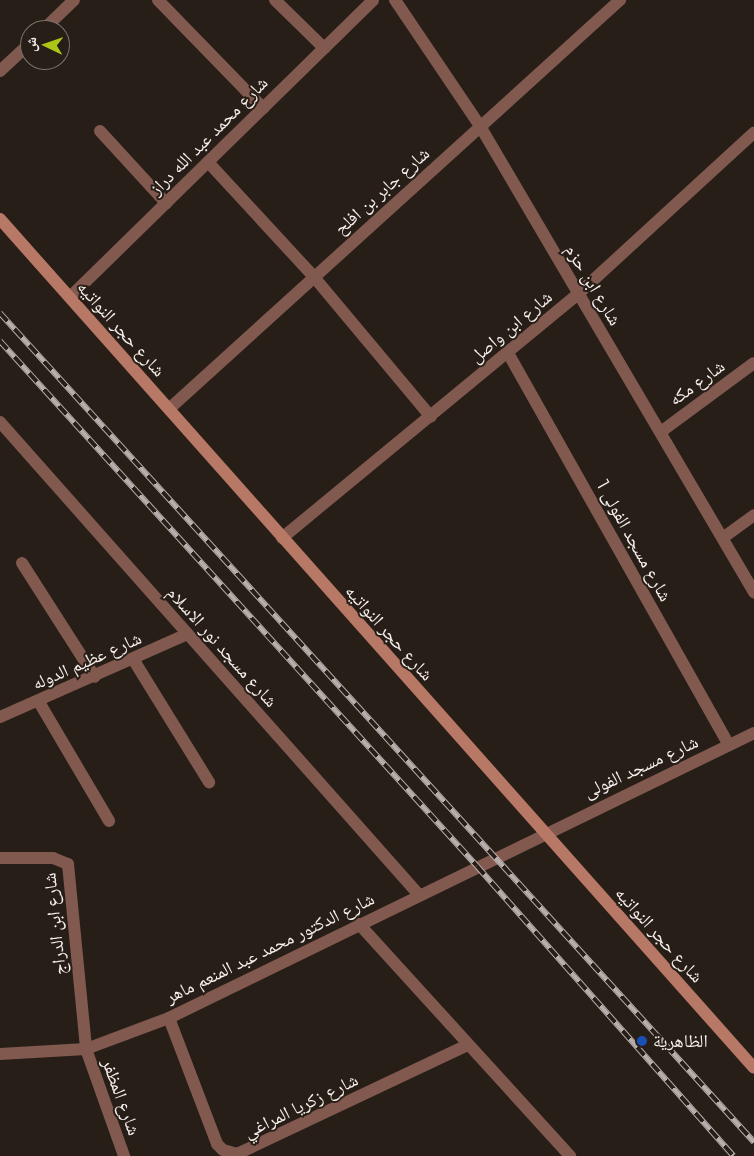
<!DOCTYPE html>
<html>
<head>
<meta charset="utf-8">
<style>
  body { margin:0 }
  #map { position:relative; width:754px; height:1156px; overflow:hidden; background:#281e18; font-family:Montserrat,"Noto Naskh Arabic",sans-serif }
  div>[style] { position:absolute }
  .street>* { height:12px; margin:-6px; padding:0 6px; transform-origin:6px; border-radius:6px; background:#81594e }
  .secondary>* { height:12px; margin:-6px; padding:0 6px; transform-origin:6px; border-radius:6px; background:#b87866 }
  .rail>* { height:5.5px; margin-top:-2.75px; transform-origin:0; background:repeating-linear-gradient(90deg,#281e18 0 11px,#b7afab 0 22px); box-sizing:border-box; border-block:1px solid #b7afab }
  .dots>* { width:14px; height:14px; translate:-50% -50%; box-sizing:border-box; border:2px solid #281e18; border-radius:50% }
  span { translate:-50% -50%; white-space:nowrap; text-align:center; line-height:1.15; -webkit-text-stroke:4px #281e18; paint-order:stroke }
  .street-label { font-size:18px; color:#f7f0ec }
  .poi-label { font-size:18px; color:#f7f0ec }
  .left { translate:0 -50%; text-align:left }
  .north { position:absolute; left:20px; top:20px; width:50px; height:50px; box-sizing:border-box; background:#281e18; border:1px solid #7b726d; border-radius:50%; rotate:273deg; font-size:14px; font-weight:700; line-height:20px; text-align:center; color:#f7f0ec }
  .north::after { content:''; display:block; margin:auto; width:18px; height:22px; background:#abc616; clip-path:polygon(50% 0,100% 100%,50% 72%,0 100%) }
</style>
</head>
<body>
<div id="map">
  <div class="street">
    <div style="left:158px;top:0;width:151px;rotate:45.8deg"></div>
    <div style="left:275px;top:0;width:69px;rotate:44.4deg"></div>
    <div style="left:395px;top:0;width:152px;rotate:56deg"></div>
    <div style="left:480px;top:126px;width:541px;rotate:59.55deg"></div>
    <div style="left:43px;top:30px;width:43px;rotate:-44.1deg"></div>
    <div style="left:0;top:71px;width:41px;rotate:-43deg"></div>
    <div style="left:100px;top:131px;width:98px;rotate:47.5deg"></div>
    <div style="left:208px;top:162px;width:156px;rotate:47.3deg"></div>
    <div style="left:314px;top:277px;width:182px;rotate:50.1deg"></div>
    <div style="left:70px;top:297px;width:424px;rotate:-44.4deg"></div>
    <div style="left:508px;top:353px;width:450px;rotate:60.6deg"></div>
    <div style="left:169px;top:409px;width:609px;rotate:-42.2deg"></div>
    <div style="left:0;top:422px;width:632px;rotate:48.46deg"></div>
    <div style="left:662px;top:431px;width:114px;rotate:-36.5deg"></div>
    <div style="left:724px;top:537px;width:37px;rotate:-36deg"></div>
    <div style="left:282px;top:538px;width:384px;rotate:-39.5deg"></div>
    <div style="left:578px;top:294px;width:239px;rotate:-42.5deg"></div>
    <div style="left:22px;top:563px;width:135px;rotate:57.4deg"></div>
    <div style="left:133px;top:659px;width:145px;rotate:58.3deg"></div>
    <div style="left:39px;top:702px;width:138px;rotate:59.5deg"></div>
    <div style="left:0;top:717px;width:205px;rotate:-23.9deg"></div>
    <div style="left:0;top:858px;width:53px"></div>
    <div style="left:53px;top:858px;width:16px;rotate:22deg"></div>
    <div style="left:68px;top:864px;width:186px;rotate:84.4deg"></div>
    <div style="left:86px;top:1049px;width:114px;rotate:70.4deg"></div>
    <div style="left:359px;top:924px;width:314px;rotate:47.7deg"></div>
    <div style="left:169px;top:1018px;width:135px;rotate:69.1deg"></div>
    <div style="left:217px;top:1144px;width:8px;rotate:45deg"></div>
    <div style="left:223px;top:1150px;width:15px;rotate:16deg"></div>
    <div style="left:237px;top:1154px;width:255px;rotate:-25.3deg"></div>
    <div style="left:0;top:1054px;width:86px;rotate:-3.3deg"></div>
    <div style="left:86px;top:1049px;width:89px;rotate:-20.5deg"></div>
    <div style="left:169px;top:1018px;width:651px;rotate:-25.97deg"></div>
  </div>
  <div class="secondary">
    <div style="left:0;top:219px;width:1135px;rotate:48.39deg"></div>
  </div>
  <div class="rail">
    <div style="left:0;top:313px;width:1121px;rotate:47.71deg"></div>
    <div style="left:0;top:341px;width:709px;rotate:47.74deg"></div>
    <div style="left:477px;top:866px;width:387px;rotate:48.5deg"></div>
  </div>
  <div class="dots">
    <div style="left:642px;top:1041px;background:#1a4fb4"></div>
  </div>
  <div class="street-label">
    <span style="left:209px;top:136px;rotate:-45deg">شارع محمد عبد الله دراز</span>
    <span style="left:382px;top:191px;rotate:-42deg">شارع جابر بن افلح</span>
    <span style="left:593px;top:285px;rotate:59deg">شارع ابن حزم</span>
    <span style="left:511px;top:327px;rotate:-40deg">شارع ابن واصل</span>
    <span style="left:121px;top:329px;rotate:48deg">شارع حجر النواتيه</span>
    <span style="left:697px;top:383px;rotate:-36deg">شارع مكه</span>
    <span style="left:634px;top:541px;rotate:61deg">شارع مسجد الفولى 1</span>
    <span style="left:389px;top:633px;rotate:48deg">شارع حجر النواتيه</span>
    <span style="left:222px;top:647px;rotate:48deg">شارع مسجد نور الاسلام</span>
    <span style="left:87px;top:661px;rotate:-24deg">شارع عظيم الدوله</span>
    <span style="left:641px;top:767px;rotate:-25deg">شارع مسجد الفولى</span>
    <span style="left:55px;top:924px;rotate:-96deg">شارع ابن الدراج</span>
    <span style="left:659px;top:935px;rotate:48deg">شارع حجر النواتيه</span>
    <span style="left:270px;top:948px;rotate:-26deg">شارع الدكتور محمد عبد المنعم ماهر</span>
    <span style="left:121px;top:1097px;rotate:70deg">شارع المظفر</span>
    <span style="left:301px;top:1106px;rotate:-26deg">شارع زكريا المراغي</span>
  </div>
  <div class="poi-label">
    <span class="left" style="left:653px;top:1041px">الظاهرية</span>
  </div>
  <div class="north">ش</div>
</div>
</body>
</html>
